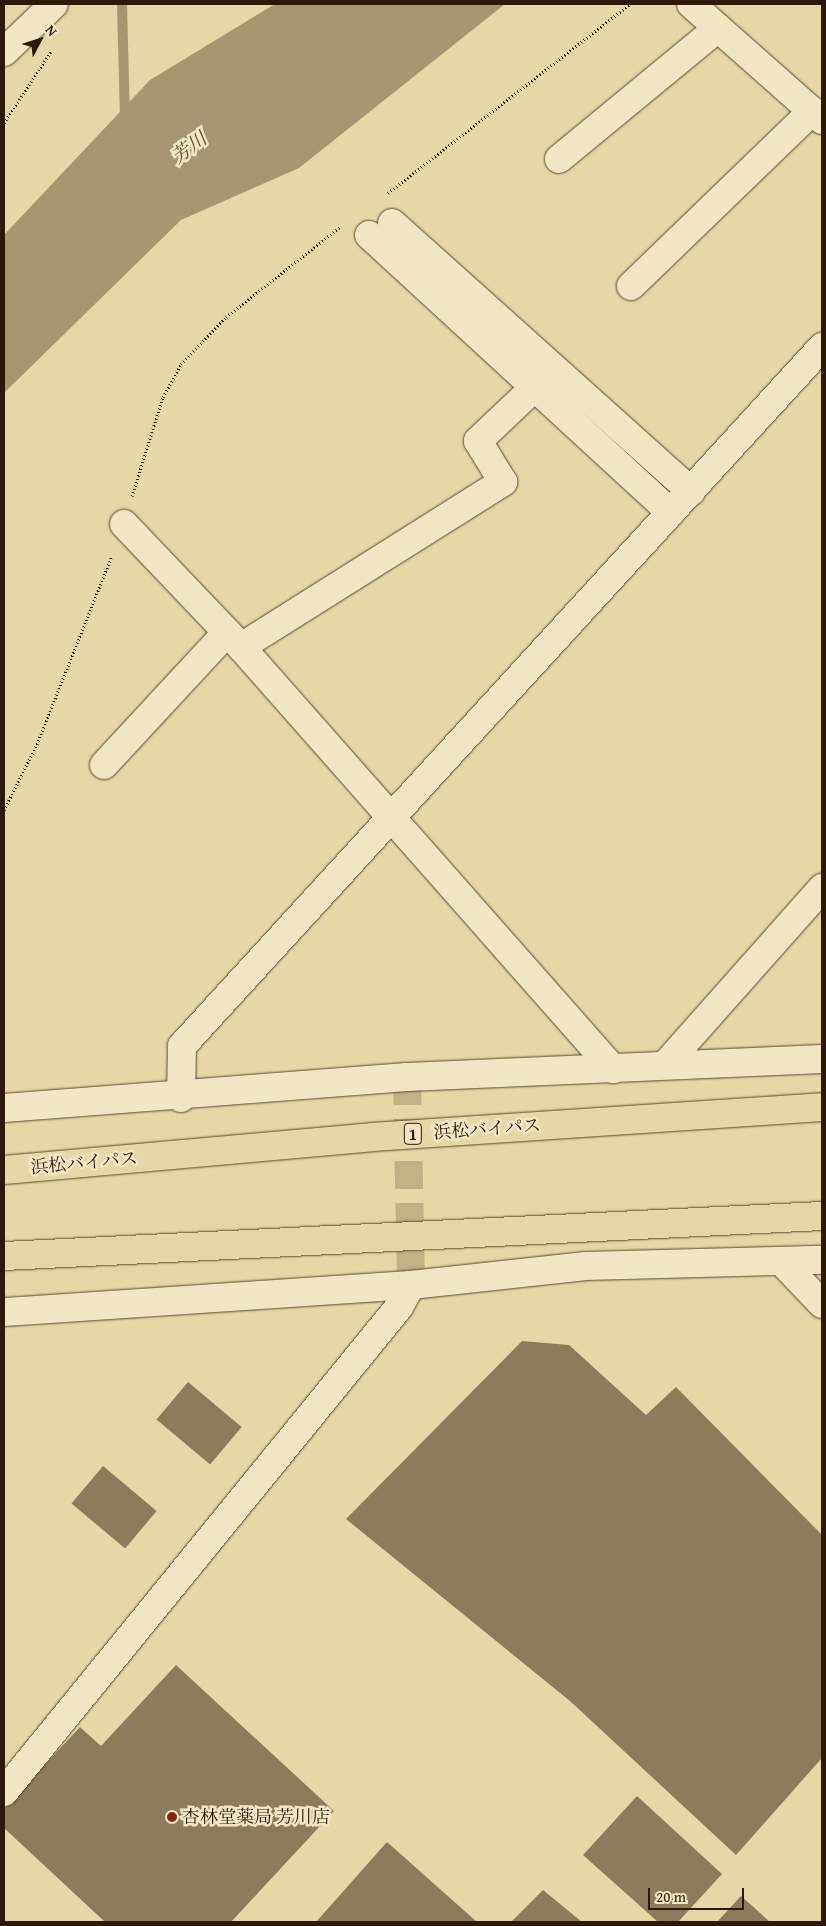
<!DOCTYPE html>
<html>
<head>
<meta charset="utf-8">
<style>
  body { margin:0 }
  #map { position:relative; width:826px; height:1926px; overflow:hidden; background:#e6d8a4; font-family:"Gentium Book Plus","Noto Serif JP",serif }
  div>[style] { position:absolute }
  .water>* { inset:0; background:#a79770 }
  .stream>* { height:10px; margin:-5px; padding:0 5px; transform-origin:5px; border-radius:5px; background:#a79770 }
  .building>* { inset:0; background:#8d7c5b; transform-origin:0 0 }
  .minor-tunnel>* { height:28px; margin-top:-14px; transform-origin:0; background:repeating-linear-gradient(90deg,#c1b286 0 28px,transparent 0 42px) }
  .path>* { height:3px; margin-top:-1.5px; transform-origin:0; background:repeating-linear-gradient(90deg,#2d190c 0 1px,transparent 0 3.5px) }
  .roads { filter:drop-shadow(0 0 1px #5b4932) drop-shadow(0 0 1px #5b4932) }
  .minor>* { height:28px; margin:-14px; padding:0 14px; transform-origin:14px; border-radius:14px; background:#efe6c4 }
  .highway>* { height:28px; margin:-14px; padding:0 14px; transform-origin:14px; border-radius:14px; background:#e6d8a4 }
  .dots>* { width:14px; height:14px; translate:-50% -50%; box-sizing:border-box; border:2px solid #efe6c4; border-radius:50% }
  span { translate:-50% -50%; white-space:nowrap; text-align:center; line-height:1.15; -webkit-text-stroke:5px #efe6c4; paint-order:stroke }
  .shield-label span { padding:1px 4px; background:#efe6c4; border:1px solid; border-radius:4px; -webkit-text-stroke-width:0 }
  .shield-label { font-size:16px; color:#2d190c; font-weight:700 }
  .street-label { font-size:18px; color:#2d190c }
  .poi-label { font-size:18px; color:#2d190c }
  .left { translate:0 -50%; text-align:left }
  .water-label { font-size:19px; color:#5e4b34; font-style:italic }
  .frame { position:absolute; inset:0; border:5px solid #2d190c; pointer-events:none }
  .north { position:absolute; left:15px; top:15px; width:50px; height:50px; -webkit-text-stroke:4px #efe6c4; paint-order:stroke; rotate:50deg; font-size:14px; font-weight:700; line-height:20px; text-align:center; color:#2d190c }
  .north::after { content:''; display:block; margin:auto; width:18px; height:22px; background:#2d190c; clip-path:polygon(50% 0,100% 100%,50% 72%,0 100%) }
  .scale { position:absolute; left:648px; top:1888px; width:96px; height:22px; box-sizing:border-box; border:2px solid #2d190c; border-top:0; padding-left:6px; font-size:15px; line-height:18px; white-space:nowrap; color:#2d190c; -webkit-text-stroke:4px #efe6c4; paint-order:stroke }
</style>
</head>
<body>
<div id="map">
  <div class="water">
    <div style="clip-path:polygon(275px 4px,505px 4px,299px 168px,181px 220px,4px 393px,4px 235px,150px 80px)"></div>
  </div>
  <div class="stream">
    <div style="left:122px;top:4px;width:116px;rotate:88.5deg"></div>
  </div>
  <div class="building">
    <div style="clip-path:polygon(522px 1341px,569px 1345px,646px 1415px,676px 1387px,822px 1535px,822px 1758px,736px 1855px,570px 1701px,346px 1519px)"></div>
    <div style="left:188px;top:1382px;width:70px;height:49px;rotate:40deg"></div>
    <div style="left:103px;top:1466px;width:70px;height:49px;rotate:40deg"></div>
    <div style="clip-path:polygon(176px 1665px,334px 1811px,231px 1922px,105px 1922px,4px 1828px,4px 1809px,80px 1727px,101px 1746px)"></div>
    <div style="clip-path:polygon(637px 1796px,722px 1874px,678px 1922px,658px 1922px,583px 1855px)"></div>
    <div style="clip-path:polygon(387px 1842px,477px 1922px,316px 1922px)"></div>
    <div style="clip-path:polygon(543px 1890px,582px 1922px,511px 1922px)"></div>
    <div style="clip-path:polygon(741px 1896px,770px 1922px,717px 1922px)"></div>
  </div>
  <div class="minor-tunnel">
    <div style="left:407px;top:1077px;width:208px;rotate:88.9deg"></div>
  </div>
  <div class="path">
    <div style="left:4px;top:123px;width:87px;rotate:-56.7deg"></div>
    <div style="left:388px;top:193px;width:307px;rotate:-38deg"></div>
    <div style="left:132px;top:496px;width:104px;rotate:-72.6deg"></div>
    <div style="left:163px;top:397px;width:38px;rotate:-61deg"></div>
    <div style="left:181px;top:364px;width:65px;rotate:-46.2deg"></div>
    <div style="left:226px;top:317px;width:145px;rotate:-38.3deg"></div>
    <div style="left:4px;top:810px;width:74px;rotate:-63.4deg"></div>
    <div style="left:37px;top:744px;width:202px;rotate:-68.3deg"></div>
  </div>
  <div class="roads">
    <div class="minor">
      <div style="left:691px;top:4px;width:175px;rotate:41.5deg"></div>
      <div style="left:4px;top:52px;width:69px;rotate:-43.8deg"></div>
      <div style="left:559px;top:159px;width:206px;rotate:-39.5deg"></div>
      <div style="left:392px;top:223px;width:402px;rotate:41.9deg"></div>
      <div style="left:369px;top:235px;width:410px;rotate:42.6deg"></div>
      <div style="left:631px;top:286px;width:252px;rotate:-44deg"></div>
      <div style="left:124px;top:524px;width:170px;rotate:46.4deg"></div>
      <div style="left:241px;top:647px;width:563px;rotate:48.6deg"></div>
      <div style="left:241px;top:647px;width:310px;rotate:-32.2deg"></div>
      <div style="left:503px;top:482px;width:48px;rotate:-121.4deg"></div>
      <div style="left:478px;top:441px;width:79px;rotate:-43.5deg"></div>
      <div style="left:104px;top:765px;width:181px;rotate:-47.2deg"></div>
      <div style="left:665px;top:1065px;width:237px;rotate:-48.4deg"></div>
      <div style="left:181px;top:1098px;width:52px;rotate:-88.9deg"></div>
      <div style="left:182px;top:1046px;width:948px;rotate:-47.52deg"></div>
      <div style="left:4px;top:1108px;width:404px;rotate:-4.4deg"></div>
      <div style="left:407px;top:1077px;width:415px;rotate:-2.5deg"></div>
      <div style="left:782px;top:1262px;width:58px;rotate:46.4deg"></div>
      <div style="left:4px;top:1312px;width:408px;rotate:-3.8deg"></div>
      <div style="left:411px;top:1285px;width:176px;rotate:-6.2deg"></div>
      <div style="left:586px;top:1266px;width:236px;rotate:-1.5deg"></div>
      <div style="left:4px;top:1792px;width:625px;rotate:-50.84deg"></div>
      <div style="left:399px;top:1307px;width:25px;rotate:-61deg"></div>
    </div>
    <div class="highway">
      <div style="left:4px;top:1170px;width:369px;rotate:-5.1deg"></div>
      <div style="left:372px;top:1137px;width:451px;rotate:-3.8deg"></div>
      <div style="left:4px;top:1256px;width:819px;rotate:-2.8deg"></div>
    </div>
  </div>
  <div class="dots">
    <div style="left:172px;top:1817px;background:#8f2418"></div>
  </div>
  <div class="shield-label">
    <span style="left:413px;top:1134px">1</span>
  </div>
  <div class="street-label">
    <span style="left:487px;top:1129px;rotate:-4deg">浜松バイパス</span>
    <span style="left:84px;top:1163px;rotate:-5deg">浜松バイパス</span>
  </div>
  <div class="poi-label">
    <span class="left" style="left:182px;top:1817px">杏林堂薬局 芳川店</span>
  </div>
  <div class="water-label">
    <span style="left:189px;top:148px;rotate:-37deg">芳川</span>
  </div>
  <div class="frame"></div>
  <div class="north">N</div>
  <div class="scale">20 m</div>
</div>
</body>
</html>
